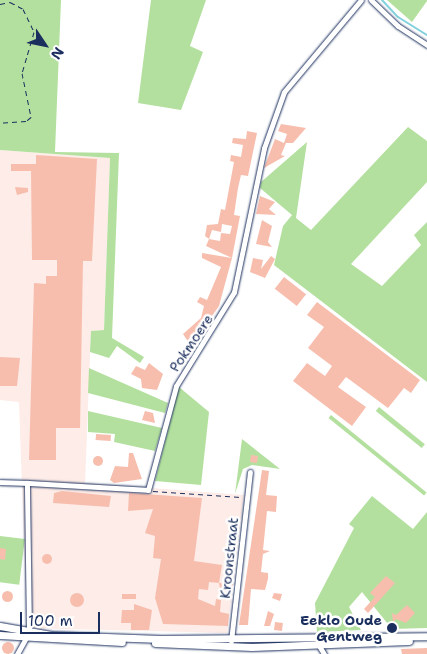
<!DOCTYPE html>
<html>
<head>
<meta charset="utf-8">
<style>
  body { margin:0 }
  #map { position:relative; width:427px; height:654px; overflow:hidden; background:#fff; font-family:"Shantell Sans",sans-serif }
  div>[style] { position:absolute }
  .built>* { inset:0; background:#fdece7 }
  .green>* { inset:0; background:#b3e09e; transform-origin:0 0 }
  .stream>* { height:2px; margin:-1px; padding:0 1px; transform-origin:1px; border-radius:1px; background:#81d1de }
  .building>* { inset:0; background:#f7beae; transform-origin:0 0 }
  .round { border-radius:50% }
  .path>* { height:1px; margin-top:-0.5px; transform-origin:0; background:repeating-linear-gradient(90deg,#1b2f5e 0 5px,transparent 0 9px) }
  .roads { filter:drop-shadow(0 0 1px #1b2f5e) drop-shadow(0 0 1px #1b2f5e) }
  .minor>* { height:5px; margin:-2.5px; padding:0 2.5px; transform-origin:2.5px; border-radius:2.5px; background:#fff }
  .major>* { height:7px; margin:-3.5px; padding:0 3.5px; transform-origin:3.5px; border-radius:3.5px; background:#fff }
  .dots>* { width:14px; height:14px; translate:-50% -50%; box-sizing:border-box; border:2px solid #fff; border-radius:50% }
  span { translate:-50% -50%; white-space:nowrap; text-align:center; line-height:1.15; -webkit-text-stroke:5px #fff; paint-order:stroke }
  .street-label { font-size:14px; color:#1b2f5e }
  .poi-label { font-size:14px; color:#1b2f5e; font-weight:700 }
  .right { translate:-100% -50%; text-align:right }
  .north { position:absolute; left:20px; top:20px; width:50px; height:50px; -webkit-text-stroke:4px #fff; paint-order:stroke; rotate:124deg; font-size:14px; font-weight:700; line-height:20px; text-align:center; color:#1b2f5e }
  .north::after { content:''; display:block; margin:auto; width:18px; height:22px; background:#1b2f5e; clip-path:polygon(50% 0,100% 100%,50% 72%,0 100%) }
  .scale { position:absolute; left:20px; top:612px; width:80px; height:22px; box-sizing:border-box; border:2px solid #1b2f5e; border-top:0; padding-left:6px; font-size:15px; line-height:18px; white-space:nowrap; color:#1b2f5e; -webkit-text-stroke:4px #fff; paint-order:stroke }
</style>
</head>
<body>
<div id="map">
  <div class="built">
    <div style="clip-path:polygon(0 150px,110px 158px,104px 330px,91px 331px,85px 483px,244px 495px,227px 633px,27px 628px,19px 402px,0 400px)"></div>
  </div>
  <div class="green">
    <div style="clip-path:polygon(0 0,61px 0,55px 152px,119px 153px,112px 338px,144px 357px,140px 363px,117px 346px,109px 358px,90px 352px,91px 331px,104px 330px,110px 158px,0 150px)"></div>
    <div style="clip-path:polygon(151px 0,206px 0,190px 46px,203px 52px,181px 110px,138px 103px)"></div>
    <div style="clip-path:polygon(387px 0,427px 0,427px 1px,412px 22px)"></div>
    <div style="clip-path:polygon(408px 127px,427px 141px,427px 182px,351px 264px,382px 286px,421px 245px,414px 235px,427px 222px,427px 382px,274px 265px,283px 226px,292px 215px,260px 188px,261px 182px,307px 142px,296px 218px,311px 230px)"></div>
    <div style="clip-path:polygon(89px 368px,168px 403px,165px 413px,88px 393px)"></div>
    <div style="clip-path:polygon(179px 387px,209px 412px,201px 485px,155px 481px)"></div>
    <div style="left:379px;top:407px;width:59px;height:5px;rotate:39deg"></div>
    <div style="clip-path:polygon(88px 411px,162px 428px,155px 451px,114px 442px,115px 434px,88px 432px)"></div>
    <div style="left:331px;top:415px;width:123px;height:4px;rotate:39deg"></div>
    <div style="clip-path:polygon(242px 439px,280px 469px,252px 465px,243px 469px,235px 494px)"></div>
    <div style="clip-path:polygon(372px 496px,413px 529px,427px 512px,427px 628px,392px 629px,362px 592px,349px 607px,361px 630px,317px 632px,315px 603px,354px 528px,349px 524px)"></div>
    <div style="left:0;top:536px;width:25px;height:46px;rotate:7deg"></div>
  </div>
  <div class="stream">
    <div style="left:382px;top:0;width:23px;rotate:47deg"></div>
    <div style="left:398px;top:17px;width:34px;rotate:32deg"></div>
  </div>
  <div class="building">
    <div style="clip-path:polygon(281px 124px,306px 128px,293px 143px,286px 143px,281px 155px,285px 156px,264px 168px,275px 139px,284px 143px,287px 134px,278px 131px)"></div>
    <div style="clip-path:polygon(247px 131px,257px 133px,248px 176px,241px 175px,238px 188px,234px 215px,240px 216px,232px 258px,206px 246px,209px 239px,220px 241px,221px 233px,230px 234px,232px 226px,222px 224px,221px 232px,212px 230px,209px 239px,205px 236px,207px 225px,218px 224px,221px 209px,225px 210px,234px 162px,230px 161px,231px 155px,241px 157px,243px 145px,232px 143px,233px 138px,246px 139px)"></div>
    <div style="clip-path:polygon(36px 155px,97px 159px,92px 261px,83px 261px,80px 428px,56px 428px,56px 460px,29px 460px,34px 283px,46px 284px,46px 276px,57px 276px,57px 260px,32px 260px,31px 171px,11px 171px,11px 164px,36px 164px)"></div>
    <div style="clip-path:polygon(15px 187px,28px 188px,28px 192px,17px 195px)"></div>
    <div style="clip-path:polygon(260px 196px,275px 202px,269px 209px,276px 215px,256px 214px)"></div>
    <div style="clip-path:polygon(262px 220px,272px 226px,268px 242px,272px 247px,256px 244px)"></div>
    <div style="clip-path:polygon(202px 253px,232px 258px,219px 306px,191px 346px,183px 334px,201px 318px,204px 306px,197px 302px,200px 297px,207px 300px,221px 267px,202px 258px)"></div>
    <div style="clip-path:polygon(271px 256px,275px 259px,265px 278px,250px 272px,253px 258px,263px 260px,261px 269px)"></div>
    <div style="left:284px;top:277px;width:28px;height:15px;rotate:38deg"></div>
    <div style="clip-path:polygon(317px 302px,420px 380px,411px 393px,404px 388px,388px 408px,346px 377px,338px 387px,366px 407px,352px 426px,293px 381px,307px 363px,325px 376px,332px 366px,308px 348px,324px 327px,307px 315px)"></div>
    <div style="clip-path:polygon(0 357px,20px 358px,17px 386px,0 386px)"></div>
    <div style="clip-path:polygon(149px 363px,163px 374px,157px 390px,142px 388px,141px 379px,131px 374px,136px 366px,145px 370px)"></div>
    <div style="clip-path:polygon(145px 411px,153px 413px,155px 423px,142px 420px)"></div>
    <div style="left:96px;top:434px;width:15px;height:6px;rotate:4deg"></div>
    <div style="clip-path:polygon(129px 453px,133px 453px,142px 479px,114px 483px,110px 480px,115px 466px,128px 467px)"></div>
    <div style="left:251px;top:455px;width:7px;height:7px;rotate:8deg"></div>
    <div class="round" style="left:93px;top:456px;width:10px;height:10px"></div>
    <div style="clip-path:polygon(262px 470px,269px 471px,266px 495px,277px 496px,276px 512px,267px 511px,263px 550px,270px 551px,263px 554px,261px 572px,268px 573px,268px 579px,265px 590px,251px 589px,248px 625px,239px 625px)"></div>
    <div style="clip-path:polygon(62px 491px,111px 496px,109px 507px,53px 503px,54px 493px)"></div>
    <div style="clip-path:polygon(129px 493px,202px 498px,194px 561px,222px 565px,219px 583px,209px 582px,208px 590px,199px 589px,198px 599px,215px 606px,216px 599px,221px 600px,220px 612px,229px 614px,228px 626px,163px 624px,155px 598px,161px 559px,153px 558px,155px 536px,145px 533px,153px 509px,128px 511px)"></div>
    <div style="clip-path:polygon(0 548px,6px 549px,5px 560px,0 559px)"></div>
    <div class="round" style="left:42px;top:554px;width:10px;height:10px"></div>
    <div style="clip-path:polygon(386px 576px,395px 583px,368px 613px,364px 609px,375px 597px,370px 593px)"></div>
    <div style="clip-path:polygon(219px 583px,233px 584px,231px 600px,222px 599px)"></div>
    <div class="round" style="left:1.5px;top:590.5px;width:11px;height:11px"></div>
    <div class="round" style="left:70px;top:593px;width:14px;height:14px"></div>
    <div style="clip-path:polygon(274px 593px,282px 594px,280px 601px,272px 598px)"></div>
    <div style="left:122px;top:594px;width:14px;height:5px"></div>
    <div style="clip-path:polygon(134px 604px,152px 610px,149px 630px,131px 630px,131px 623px,121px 623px,122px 610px,134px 610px)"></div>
    <div style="clip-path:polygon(407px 605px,415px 613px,406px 623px,396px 619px,393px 622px,392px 613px,396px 615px)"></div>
    <div style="clip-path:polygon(268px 611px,274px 614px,270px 626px,264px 626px)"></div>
    <div style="left:275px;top:622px;width:8px;height:8px;rotate:7deg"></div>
    <div class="round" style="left:2px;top:642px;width:12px;height:12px"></div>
    <div style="clip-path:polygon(427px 648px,427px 654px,402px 654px,401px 649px)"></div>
  </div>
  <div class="path">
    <div style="left:0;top:4px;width:10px;rotate:-11deg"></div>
    <div style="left:10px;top:2px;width:15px;rotate:28deg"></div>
    <div style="left:23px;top:9px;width:25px;rotate:64deg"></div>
    <div style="left:34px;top:32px;width:43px;rotate:106.3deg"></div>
    <div style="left:22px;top:73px;width:45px;rotate:78.4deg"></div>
    <div style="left:31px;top:117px;width:6px;rotate:141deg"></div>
    <div style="left:26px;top:121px;width:26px;rotate:176deg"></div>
    <div style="left:153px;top:491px;width:88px;rotate:3.9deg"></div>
  </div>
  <div class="roads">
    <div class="minor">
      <div style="left:371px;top:0;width:37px;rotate:44deg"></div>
      <div style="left:398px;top:26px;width:35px;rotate:33deg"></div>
      <div style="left:0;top:482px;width:27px;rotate:2deg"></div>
      <div style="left:231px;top:641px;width:170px;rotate:-83.6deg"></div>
      <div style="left:318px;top:644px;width:12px;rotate:59deg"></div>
      <div style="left:17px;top:654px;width:25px;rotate:-61deg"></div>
      <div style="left:29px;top:632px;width:149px;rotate:-90.8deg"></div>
      <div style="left:27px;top:483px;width:121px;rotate:3.3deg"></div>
      <div style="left:148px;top:490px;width:108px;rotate:-74.9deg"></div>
      <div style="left:176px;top:386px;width:110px;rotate:-58.3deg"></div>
      <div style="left:234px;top:292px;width:147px;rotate:-78.2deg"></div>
      <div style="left:264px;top:148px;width:59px;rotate:-70.3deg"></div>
      <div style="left:284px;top:92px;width:120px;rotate:-50.1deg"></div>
    </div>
    <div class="major">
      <div style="left:0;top:626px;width:52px;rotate:10deg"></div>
      <div style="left:51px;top:635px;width:110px;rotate:2.1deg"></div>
      <div style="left:161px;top:639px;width:266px;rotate:-0.6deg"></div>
      <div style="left:0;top:635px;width:122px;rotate:3.3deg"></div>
      <div style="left:155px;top:643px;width:97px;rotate:2.4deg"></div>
      <div style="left:252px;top:647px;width:157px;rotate:-2.2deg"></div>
    </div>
  </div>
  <div class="dots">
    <div style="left:392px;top:628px;background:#1b2f5e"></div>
  </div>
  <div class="street-label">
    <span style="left:191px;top:343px;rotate:-56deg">Pokmoere</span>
    <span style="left:229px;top:558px;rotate:-84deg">Kroonstraat</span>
  </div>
  <div class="poi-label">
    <span class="right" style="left:382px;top:628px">Eeklo Oude<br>Gentweg</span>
  </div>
  <div class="north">N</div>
  <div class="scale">100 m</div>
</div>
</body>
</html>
